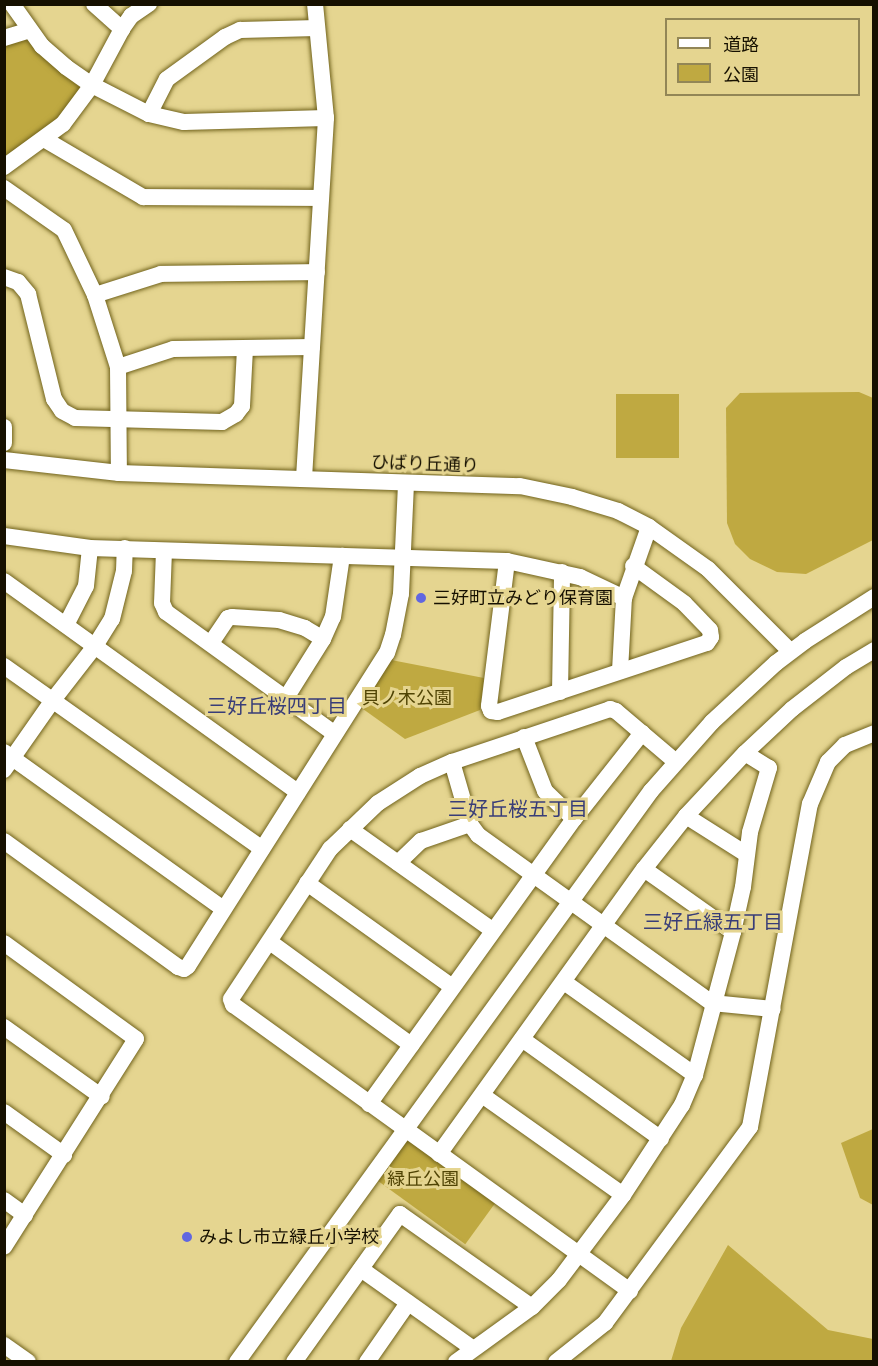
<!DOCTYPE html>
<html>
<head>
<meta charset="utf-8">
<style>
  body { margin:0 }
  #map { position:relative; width:878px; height:1366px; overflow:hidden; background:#e5d590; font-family:Inter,"Noto Sans JP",sans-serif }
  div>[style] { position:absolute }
  .green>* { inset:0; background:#bfa941; transform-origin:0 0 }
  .roads { filter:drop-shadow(0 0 2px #71631c) drop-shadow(0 0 2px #71631c) }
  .minor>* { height:16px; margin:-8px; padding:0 8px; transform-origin:8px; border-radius:8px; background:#fff }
  .dots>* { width:16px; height:16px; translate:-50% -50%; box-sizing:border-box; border:3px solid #e5d590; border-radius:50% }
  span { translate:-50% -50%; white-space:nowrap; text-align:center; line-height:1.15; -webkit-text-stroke:6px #e5d590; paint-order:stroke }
  .street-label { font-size:18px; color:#161000 }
  .poi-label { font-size:18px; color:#161000 }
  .left { translate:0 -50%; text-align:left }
  .park-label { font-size:18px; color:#504404 }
  .neighbourhood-label { font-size:20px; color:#383d78 }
  .frame { position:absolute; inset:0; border:6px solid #161000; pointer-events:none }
  .legend { position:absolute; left:665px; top:18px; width:195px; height:78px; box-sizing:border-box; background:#e5d590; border:2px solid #928656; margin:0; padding:8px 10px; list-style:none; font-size:18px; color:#161000 }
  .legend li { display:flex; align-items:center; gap:12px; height:30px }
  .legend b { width:30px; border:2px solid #928656 }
</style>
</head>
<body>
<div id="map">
  <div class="green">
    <div style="clip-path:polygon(25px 37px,55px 67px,83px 90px,63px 113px,5px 162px,5px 44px)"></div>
    <div style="clip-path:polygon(859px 392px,873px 398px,873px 540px,806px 574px,777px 572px,750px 559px,735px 544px,727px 523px,726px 408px,740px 393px)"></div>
    <div style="left:616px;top:394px;width:63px;height:64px"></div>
    <div style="clip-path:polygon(386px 659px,484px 678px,480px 710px,405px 739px,356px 704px)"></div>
    <div style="clip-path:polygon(873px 1129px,873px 1205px,860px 1198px,841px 1143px)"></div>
    <div style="left:407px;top:1134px;width:112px;height:55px;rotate:36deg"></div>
    <div style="clip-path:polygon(728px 1245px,828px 1330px,873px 1339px,873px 1361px,671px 1361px,681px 1328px)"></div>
  </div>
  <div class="roads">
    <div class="minor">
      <div style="left:12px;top:4px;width:52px;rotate:54.5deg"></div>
      <div style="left:42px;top:46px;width:32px;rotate:41deg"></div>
      <div style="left:66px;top:67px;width:32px;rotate:35deg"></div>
      <div style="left:92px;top:85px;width:64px;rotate:27deg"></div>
      <div style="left:149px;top:114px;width:36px;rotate:13deg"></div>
      <div style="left:184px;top:122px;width:142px;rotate:-1.6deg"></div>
      <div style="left:94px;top:4px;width:38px;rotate:42deg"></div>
      <div style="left:4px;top:38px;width:27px;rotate:-17deg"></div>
      <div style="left:149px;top:114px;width:39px;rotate:-63deg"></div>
      <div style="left:167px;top:79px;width:72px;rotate:-35.9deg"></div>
      <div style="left:225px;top:37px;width:17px;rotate:-25deg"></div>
      <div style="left:240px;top:30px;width:77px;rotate:-1.5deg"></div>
      <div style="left:44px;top:139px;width:115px;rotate:30.4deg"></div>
      <div style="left:143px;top:197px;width:178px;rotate:0.3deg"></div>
      <div style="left:4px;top:167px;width:73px;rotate:-36.1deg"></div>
      <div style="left:63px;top:124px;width:49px;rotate:-53.4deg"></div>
      <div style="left:92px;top:85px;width:64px;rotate:-61.8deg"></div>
      <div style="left:122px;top:29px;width:16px;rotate:-55deg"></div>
      <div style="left:131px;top:16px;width:22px;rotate:-34deg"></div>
      <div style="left:4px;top:188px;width:73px;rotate:35deg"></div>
      <div style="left:64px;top:230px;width:72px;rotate:64.5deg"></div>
      <div style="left:95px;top:295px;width:76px;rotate:72.3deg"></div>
      <div style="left:118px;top:367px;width:106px;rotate:89.5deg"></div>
      <div style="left:4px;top:277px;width:15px;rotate:20deg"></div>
      <div style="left:18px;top:282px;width:16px;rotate:50deg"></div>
      <div style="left:28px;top:294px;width:108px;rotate:76.1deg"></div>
      <div style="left:54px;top:399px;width:14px;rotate:56deg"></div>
      <div style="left:62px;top:411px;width:15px;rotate:28deg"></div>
      <div style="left:75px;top:418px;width:147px;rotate:1.6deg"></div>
      <div style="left:222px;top:422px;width:16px;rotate:-30deg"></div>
      <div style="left:236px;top:414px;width:10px;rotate:-53deg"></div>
      <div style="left:242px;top:406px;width:58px;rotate:-87deg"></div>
      <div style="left:95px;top:295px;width:69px;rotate:-17.7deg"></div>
      <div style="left:161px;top:274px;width:156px;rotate:-0.7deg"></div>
      <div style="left:118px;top:367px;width:58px;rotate:-18.1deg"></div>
      <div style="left:173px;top:349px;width:139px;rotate:-0.8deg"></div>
      <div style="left:4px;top:427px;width:16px;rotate:90deg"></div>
      <div style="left:4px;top:460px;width:116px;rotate:6.4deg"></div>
      <div style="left:119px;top:473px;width:401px;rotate:1.9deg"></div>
      <div style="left:520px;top:486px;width:53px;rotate:11.9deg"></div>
      <div style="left:572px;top:497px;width:48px;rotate:16.9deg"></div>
      <div style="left:618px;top:511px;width:35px;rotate:27deg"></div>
      <div style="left:649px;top:527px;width:72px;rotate:35.4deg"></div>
      <div style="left:708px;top:569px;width:116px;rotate:45deg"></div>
      <div style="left:304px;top:478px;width:361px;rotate:-86.5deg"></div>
      <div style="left:326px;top:118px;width:115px;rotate:-95.5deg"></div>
      <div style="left:4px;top:536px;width:87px;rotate:7.9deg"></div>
      <div style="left:90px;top:548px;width:417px;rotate:1.8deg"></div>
      <div style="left:507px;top:561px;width:75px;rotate:12.4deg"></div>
      <div style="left:580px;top:577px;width:49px;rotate:25.5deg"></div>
      <div style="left:164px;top:551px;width:52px;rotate:92.2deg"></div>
      <div style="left:162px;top:603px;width:10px;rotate:66deg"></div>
      <div style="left:166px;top:612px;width:208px;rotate:35.8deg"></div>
      <div style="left:507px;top:561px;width:146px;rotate:97.1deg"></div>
      <div style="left:489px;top:706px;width:5px;rotate:68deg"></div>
      <div style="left:491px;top:711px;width:7px;rotate:8deg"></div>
      <div style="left:498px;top:712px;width:220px;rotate:-18.3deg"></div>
      <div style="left:707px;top:643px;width:7px;rotate:-56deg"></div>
      <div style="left:711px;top:637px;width:7px;rotate:-98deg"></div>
      <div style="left:710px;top:630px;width:37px;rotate:-134deg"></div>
      <div style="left:684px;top:603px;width:63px;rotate:-144deg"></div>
      <div style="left:4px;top:581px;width:362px;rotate:35.7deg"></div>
      <div style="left:66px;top:625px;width:44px;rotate:-62.9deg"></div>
      <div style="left:86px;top:586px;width:38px;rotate:-84deg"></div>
      <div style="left:211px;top:643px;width:30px;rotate:-56deg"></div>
      <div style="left:228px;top:618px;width:4px;rotate:-14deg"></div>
      <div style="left:232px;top:617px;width:47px;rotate:3.7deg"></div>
      <div style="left:279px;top:620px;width:27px;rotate:17deg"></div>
      <div style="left:305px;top:628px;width:21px;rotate:31deg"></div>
      <div style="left:4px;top:666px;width:316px;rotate:35.3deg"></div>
      <div style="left:620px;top:671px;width:73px;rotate:-86.9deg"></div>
      <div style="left:624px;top:598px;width:75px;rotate:-70.6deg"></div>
      <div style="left:560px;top:692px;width:120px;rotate:-89deg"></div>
      <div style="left:286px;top:698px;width:70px;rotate:-57.9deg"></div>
      <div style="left:323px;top:639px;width:24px;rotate:-66deg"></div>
      <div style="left:333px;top:617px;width:62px;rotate:-81.6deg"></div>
      <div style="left:524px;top:737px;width:58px;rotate:68.7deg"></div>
      <div style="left:545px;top:791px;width:40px;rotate:44deg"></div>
      <div style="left:4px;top:752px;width:269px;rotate:35.6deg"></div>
      <div style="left:452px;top:762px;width:65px;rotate:73.8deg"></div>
      <div style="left:470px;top:824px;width:14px;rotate:54deg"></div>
      <div style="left:478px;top:835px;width:288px;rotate:35.7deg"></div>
      <div style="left:712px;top:1003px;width:61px;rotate:5.6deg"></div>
      <div style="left:4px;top:770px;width:85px;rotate:-55deg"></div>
      <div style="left:53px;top:700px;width:68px;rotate:-52.1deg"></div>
      <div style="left:95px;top:646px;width:32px;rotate:-58deg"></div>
      <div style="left:112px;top:619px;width:49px;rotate:-76deg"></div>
      <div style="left:124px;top:571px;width:23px;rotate:-88deg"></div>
      <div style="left:686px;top:816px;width:71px;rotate:32.3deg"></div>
      <div style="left:350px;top:829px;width:174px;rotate:35.4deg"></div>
      <div style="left:4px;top:841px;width:215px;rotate:35.9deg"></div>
      <div style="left:178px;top:967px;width:6px;rotate:18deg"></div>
      <div style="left:184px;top:969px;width:5px;rotate:-37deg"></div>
      <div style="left:188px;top:966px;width:371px;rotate:-57.6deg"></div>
      <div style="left:387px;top:653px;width:19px;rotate:-72deg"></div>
      <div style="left:393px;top:635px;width:42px;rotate:-79deg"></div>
      <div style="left:401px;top:594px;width:111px;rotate:-87.4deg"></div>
      <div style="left:398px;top:863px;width:32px;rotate:-44deg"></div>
      <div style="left:421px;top:841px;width:52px;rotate:-19.1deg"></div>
      <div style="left:644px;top:869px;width:109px;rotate:35.3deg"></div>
      <div style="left:307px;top:883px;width:178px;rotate:35.6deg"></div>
      <div style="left:270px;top:942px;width:175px;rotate:36.1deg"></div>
      <div style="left:4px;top:943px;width:163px;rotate:36deg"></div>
      <div style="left:136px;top:1039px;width:246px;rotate:122.4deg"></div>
      <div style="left:564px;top:982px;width:161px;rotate:35.4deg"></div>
      <div style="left:4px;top:1027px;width:120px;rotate:35.5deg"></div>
      <div style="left:522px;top:1039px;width:171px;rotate:35.7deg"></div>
      <div style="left:482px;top:1095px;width:173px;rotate:35.3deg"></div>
      <div style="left:369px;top:1104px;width:351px;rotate:-54.3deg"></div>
      <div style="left:574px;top:819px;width:110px;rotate:-51.7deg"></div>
      <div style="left:4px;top:1112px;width:74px;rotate:35.6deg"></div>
      <div style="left:439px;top:1154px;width:351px;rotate:-54.3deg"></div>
      <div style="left:644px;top:869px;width:68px;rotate:-51.6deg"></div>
      <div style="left:686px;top:816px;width:86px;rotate:-46.9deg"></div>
      <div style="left:745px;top:753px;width:64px;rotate:-43.1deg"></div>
      <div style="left:792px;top:709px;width:68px;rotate:-37.9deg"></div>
      <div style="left:846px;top:667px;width:33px;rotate:-31deg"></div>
      <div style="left:4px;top:1200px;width:26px;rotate:36deg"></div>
      <div style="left:361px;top:1269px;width:136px;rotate:35.4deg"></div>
      <div style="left:630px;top:1291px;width:489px;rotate:-144.2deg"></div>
      <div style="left:233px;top:1005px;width:6px;rotate:-108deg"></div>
      <div style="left:231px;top:999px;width:180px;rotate:-56.6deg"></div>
      <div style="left:330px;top:849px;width:66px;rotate:-43.8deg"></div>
      <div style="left:378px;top:803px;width:50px;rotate:-32.7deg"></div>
      <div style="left:420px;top:776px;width:35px;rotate:-24deg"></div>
      <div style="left:452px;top:762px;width:167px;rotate:-18.5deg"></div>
      <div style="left:610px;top:709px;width:6px;rotate:18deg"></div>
      <div style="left:616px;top:711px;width:77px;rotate:40.3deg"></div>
      <div style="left:4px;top:1345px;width:29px;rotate:35deg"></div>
      <div style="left:237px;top:1362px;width:705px;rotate:-54.06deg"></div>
      <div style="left:651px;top:791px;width:92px;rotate:-48.5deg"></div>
      <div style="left:712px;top:722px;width:87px;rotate:-42.7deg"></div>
      <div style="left:776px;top:663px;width:36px;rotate:-37deg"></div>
      <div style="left:805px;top:641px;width:82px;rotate:-32.5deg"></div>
      <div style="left:294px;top:1362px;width:182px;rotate:-54.4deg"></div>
      <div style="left:400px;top:1214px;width:161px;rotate:35.2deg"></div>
      <div style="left:367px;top:1362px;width:72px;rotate:-55.2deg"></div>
      <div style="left:456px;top:1362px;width:94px;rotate:-35.9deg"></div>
      <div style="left:532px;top:1307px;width:38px;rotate:-45deg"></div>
      <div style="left:559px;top:1280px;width:106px;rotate:-53deg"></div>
      <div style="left:623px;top:1195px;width:108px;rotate:-56.8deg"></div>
      <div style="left:682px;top:1105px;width:33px;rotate:-67deg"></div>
      <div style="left:695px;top:1075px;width:148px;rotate:-75.1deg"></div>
      <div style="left:733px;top:932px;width:46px;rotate:-77.5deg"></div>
      <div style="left:743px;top:887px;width:55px;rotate:-82.7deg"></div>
      <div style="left:750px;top:832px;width:67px;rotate:-73.5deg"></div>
      <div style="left:769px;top:768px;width:28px;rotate:-148deg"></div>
      <div style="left:556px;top:1362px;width:63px;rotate:-38.5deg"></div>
      <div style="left:605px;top:1323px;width:244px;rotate:-53.5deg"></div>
      <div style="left:750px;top:1127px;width:329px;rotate:-79.5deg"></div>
      <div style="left:810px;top:804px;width:46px;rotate:-66.8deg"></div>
      <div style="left:828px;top:762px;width:24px;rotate:-45deg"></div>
      <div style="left:845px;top:745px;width:31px;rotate:-22deg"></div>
    </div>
  </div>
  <div class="dots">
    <div style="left:421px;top:598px;background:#6167e0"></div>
    <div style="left:187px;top:1237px;background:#6167e0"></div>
  </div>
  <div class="street-label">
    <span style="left:425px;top:464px;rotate:2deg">ひばり丘通り</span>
  </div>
  <div class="poi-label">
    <span class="left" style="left:433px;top:598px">三好町立みどり保育園</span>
    <span class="left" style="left:199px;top:1237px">みよし市立緑丘小学校</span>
  </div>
  <div class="park-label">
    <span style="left:407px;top:698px">貝ノ木公園</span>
    <span style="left:423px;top:1179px">緑丘公園</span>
  </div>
  <div class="neighbourhood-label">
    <span style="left:277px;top:706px">三好丘桜四丁目</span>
    <span style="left:518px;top:809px">三好丘桜五丁目</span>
    <span style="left:713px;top:922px">三好丘緑五丁目</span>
  </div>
  <div class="frame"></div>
  <ul class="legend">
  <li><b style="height:8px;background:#fff"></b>道路</li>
  <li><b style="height:16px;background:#bfa941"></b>公園</li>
  </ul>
</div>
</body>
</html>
